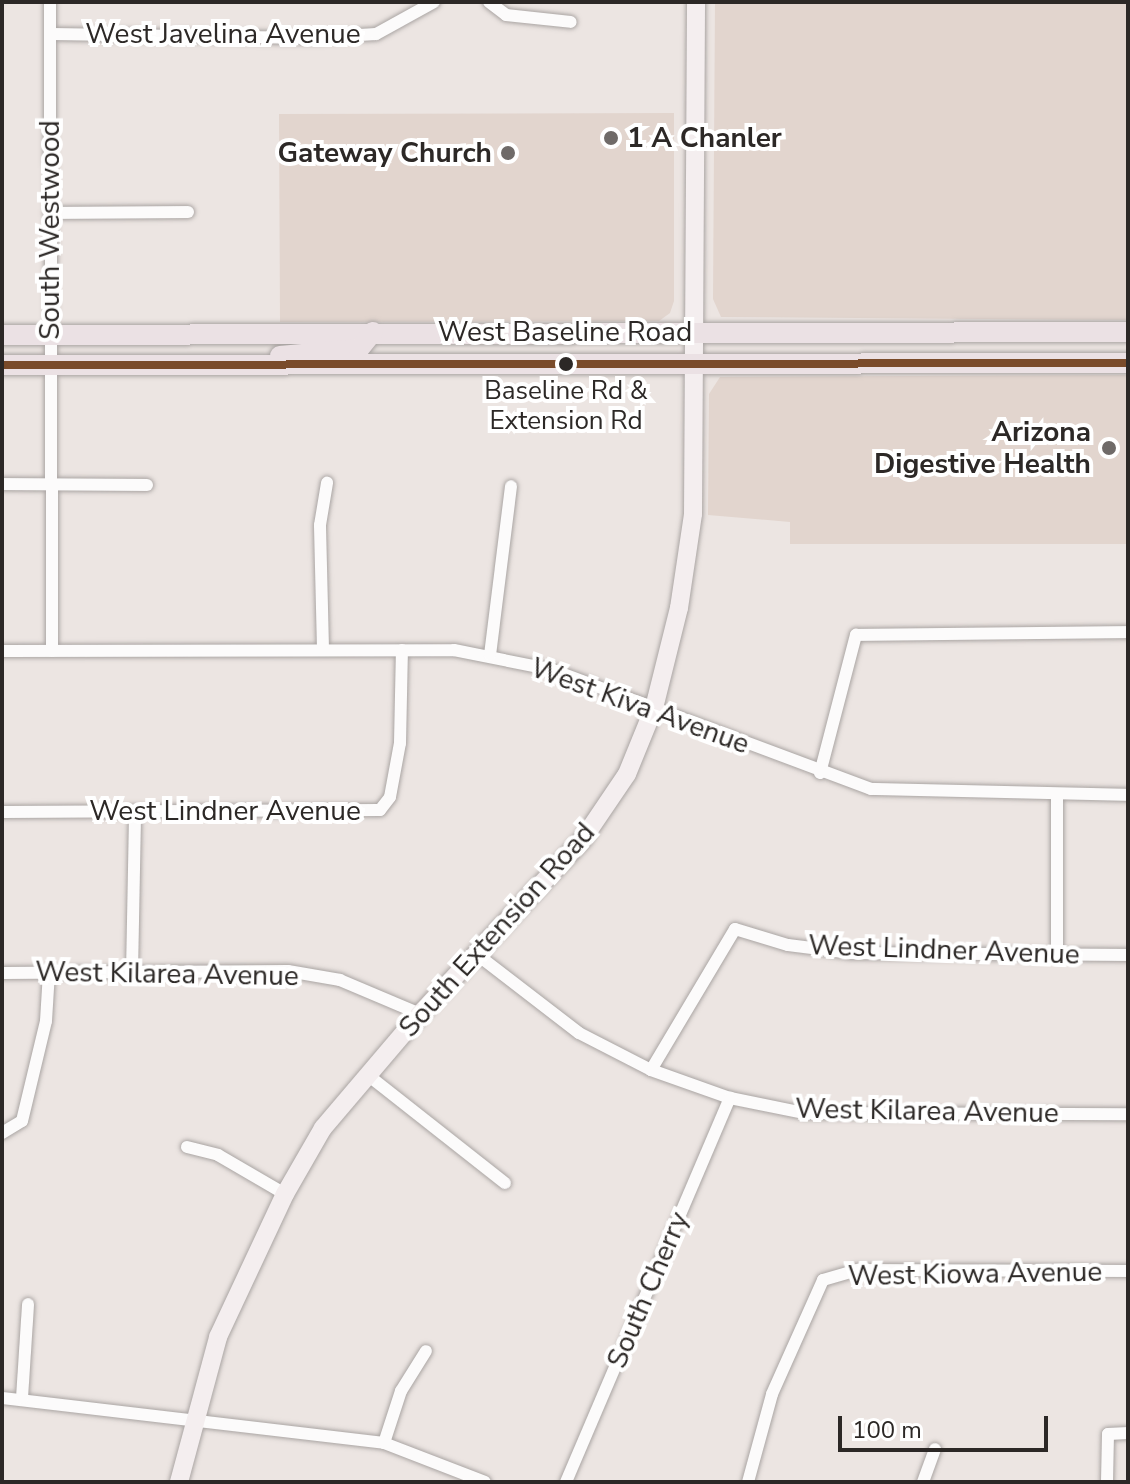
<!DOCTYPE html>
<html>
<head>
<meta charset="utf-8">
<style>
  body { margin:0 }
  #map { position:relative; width:1130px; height:1484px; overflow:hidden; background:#ece5e2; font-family:"Nunito Sans",sans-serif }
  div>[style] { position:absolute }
  .built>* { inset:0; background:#e2d5ce }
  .roads { filter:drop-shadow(0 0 2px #aaa5a3) drop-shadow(0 0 2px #aaa5a3) }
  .street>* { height:12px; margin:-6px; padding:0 6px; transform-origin:6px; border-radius:6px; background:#fcfbfb }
  .secondary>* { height:18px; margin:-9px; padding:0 9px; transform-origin:9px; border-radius:9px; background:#f4eeef }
  .primary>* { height:20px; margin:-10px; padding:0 10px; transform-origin:10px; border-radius:10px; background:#ebe1e4 }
  .bus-1>* { height:8px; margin:-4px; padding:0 4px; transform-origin:4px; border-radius:4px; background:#7a4b2a }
  .dots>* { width:22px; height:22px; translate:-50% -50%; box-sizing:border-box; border:4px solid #fff; border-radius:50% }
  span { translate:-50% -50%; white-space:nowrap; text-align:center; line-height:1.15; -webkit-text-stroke:8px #fff; paint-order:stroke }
  .bus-label { font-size:26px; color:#2c2826 }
  .street-label { font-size:28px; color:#2c2826 }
  .poi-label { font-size:28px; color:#2c2826; font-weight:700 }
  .left { translate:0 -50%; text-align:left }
  .right { translate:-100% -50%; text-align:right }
  .frame { position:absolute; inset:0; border:4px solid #2c2826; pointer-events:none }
  .scale { position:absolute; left:838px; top:1416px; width:210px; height:36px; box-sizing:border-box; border:4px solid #2c2826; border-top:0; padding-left:10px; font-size:24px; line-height:28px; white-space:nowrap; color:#2c2826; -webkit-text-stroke:6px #fff; paint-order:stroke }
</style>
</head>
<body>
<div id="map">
  <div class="built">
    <div style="clip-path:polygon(715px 2px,1128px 2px,1128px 320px,721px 317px,713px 299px)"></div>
    <div style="clip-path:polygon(674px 113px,674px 301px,670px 313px,659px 321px,280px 322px,279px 114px)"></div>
    <div style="clip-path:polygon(1128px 375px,1128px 544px,790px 544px,790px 522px,708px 515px,709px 394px,720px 377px)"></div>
  </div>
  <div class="roads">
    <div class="street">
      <div style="left:50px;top:2px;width:649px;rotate:89.82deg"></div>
      <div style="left:489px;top:2px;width:21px;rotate:37deg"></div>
      <div style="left:506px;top:15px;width:65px;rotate:6.1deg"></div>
      <div style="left:52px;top:34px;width:259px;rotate:0.9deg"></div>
      <div style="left:311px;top:38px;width:65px;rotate:-3.5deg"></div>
      <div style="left:376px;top:34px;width:66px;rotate:-28.9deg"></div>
      <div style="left:50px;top:213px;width:138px;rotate:-0.4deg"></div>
      <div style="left:2px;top:484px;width:145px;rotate:0.4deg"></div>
      <div style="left:323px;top:649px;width:124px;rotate:-91.4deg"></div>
      <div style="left:320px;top:525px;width:43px;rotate:-80.5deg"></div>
      <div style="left:2px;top:651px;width:452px;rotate:-0.1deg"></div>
      <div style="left:454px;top:650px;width:101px;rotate:11.4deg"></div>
      <div style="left:553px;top:670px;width:340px;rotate:20.5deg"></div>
      <div style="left:871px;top:789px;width:257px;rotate:1.3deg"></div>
      <div style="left:490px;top:655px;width:170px;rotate:-82.9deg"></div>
      <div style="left:820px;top:773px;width:143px;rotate:-75.4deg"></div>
      <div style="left:856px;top:635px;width:272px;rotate:-0.6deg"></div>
      <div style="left:1057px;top:794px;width:160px;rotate:90deg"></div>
      <div style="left:2px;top:812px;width:378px;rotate:-0.3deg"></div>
      <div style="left:380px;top:810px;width:16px;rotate:-52deg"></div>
      <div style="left:390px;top:797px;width:55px;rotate:-79.5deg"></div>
      <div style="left:400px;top:743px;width:93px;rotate:-88.8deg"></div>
      <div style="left:479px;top:956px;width:126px;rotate:37.6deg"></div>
      <div style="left:579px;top:1033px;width:81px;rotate:27.2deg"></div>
      <div style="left:651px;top:1070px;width:84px;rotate:19.5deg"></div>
      <div style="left:730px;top:1098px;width:76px;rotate:11.5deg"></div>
      <div style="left:804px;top:1113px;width:324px;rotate:0.2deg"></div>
      <div style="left:2px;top:973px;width:286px;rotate:-0.4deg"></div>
      <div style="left:288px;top:971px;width:53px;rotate:9.8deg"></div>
      <div style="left:340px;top:980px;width:87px;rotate:23deg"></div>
      <div style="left:132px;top:973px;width:162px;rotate:-88.9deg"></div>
      <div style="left:651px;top:1070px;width:164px;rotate:-59.2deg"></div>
      <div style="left:735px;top:929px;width:55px;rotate:16.8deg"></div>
      <div style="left:788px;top:945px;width:64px;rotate:7.2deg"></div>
      <div style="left:851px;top:953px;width:277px;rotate:0.4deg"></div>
      <div style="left:369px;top:1076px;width:173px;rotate:38.2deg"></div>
      <div style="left:2px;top:1133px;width:23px;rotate:-31deg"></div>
      <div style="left:22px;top:1121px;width:103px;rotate:-76.5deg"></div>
      <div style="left:46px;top:1021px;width:49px;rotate:-86.5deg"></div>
      <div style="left:187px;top:1147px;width:32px;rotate:14deg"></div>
      <div style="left:218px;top:1155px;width:78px;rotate:30.2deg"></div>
      <div style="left:2px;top:1398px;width:385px;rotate:6.7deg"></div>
      <div style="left:384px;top:1443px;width:108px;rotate:21.1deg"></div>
      <div style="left:22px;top:1398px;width:94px;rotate:-86.3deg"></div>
      <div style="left:384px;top:1443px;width:55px;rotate:-71.9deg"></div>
      <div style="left:401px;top:1391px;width:47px;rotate:-58deg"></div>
      <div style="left:566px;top:1482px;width:418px;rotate:-66.9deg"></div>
      <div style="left:748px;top:1482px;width:91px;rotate:-74.7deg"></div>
      <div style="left:772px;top:1394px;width:125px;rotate:-65.9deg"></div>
      <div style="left:823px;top:1280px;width:35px;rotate:-16deg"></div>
      <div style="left:857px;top:1270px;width:271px;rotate:0.2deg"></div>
      <div style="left:923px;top:1482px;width:35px;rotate:-70deg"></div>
      <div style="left:1107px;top:1482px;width:48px;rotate:-88.8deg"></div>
      <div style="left:1108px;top:1434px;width:20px;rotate:-3deg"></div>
    </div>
    <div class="secondary">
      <div style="left:179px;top:1482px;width:150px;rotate:-74.9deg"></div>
      <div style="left:218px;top:1337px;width:158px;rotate:-64.9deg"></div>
      <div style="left:285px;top:1194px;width:76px;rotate:-60.1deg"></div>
      <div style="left:323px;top:1128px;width:150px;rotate:-49.6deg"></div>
      <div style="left:420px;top:1014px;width:239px;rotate:-47deg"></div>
      <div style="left:583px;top:839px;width:78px;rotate:-55.9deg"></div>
      <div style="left:627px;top:774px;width:71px;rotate:-67.8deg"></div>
      <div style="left:654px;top:708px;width:103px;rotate:-76deg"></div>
      <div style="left:679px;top:608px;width:95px;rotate:-81.5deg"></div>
      <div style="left:693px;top:514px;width:512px;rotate:-89.66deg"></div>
    </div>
    <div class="primary">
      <div style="left:2px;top:335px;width:1126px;rotate:-0.15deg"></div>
      <div style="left:280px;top:356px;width:79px;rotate:-5.1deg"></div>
      <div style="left:359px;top:349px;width:22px;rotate:-51deg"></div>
      <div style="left:2px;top:365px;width:1126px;rotate:-0.1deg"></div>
    </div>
  </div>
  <div class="bus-1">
    <div style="left:2px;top:365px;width:1126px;rotate:-0.1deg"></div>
  </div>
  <div class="dots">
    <div style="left:611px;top:138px;background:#6f6a68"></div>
    <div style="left:508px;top:153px;background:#6f6a68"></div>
    <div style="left:566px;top:364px;background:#2c2826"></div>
    <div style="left:1109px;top:448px;background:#6f6a68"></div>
  </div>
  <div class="bus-label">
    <span style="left:566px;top:406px">Baseline Rd &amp;<br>Extension Rd</span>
  </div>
  <div class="street-label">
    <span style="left:223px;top:34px">West Javelina Avenue</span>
    <span style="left:50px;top:230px;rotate:-90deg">South Westwood</span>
    <span style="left:565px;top:332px">West Baseline Road</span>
    <span style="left:640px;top:706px;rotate:20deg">West Kiva Avenue</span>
    <span style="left:225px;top:811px">West Lindner Avenue</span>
    <span style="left:497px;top:930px;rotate:-48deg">South Extension Road</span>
    <span style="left:944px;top:950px;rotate:2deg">West Lindner Avenue</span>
    <span style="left:167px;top:974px;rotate:1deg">West Kilarea Avenue</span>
    <span style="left:927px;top:1111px;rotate:1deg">West Kilarea Avenue</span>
    <span style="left:975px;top:1274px;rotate:-1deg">West Kiowa Avenue</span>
    <span style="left:648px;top:1290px;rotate:-67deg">South Cherry</span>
  </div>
  <div class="poi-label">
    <span class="left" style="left:627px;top:138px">1 A Chanler</span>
    <span class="right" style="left:492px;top:153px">Gateway Church</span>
    <span class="right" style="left:1091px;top:448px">Arizona<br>Digestive Health</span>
  </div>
  <div class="frame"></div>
  <div class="scale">100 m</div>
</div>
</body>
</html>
